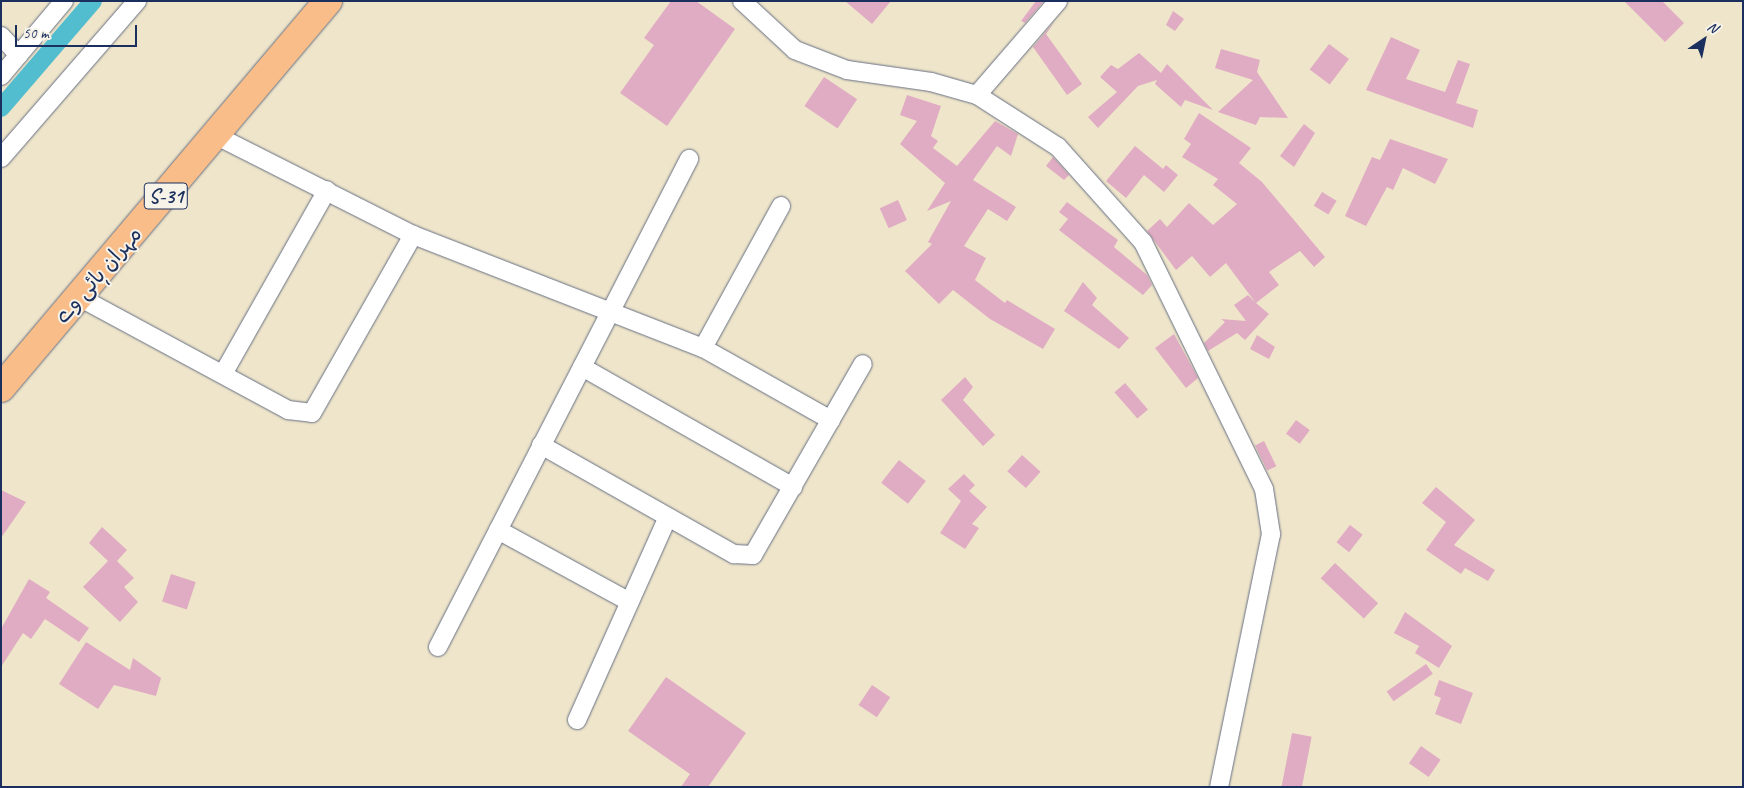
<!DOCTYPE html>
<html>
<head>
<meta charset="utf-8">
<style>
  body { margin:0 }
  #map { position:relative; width:1744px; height:788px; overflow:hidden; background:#efe5ca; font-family:Caveat,"Playpen Sans Arabic",sans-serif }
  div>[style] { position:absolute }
  .canal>* { height:18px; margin:-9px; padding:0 9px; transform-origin:9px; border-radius:9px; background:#52bdce }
  .building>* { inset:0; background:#e0acc3; transform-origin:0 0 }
  .roads { filter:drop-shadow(0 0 1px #656f84) drop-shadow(0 0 1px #656f84) }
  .street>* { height:18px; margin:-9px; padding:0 9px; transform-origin:9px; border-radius:9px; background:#fff }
  .primary>* { height:28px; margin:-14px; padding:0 14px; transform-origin:14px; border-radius:14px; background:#f8bd89 }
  span { translate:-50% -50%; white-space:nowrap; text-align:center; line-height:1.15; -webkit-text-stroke:4px #f7f3e8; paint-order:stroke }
  .shield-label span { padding:1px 4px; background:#f7f3e8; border:1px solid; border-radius:4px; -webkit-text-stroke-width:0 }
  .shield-label { font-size:20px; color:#1b2f5e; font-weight:700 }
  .street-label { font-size:21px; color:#1b2f5e }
  .frame { position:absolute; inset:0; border:2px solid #1b2f5e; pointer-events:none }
  .north { position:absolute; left:1679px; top:15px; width:50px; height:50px; -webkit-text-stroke:4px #f7f3e8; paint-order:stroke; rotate:34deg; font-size:14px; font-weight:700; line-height:20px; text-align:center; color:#1b2f5e }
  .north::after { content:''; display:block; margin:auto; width:18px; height:22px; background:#1b2f5e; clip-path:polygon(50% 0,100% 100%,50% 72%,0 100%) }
  .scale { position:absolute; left:15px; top:25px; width:122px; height:22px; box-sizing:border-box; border:2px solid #1b2f5e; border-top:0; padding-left:6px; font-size:15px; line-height:18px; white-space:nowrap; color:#1b2f5e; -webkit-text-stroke:4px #f7f3e8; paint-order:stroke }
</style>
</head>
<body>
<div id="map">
  <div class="canal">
    <div style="left:1px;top:108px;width:141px;rotate:-49.3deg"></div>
  </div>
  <div class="building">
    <div style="clip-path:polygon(671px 1px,696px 1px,735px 29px,667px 126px,620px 93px,654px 45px,644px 38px)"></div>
    <div style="clip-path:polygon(845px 1px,891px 1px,872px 24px)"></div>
    <div style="clip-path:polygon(1036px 1px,1044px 1px,1025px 23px,1021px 21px)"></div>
    <div style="clip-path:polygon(1624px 1px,1662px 1px,1684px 23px,1665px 42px)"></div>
    <div style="clip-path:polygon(1173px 11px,1184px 19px,1175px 31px,1166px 25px)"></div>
    <div style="clip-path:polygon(1055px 21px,1046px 34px,1082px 84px,1067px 95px,1033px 47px)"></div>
    <div style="clip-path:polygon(1391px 37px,1420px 50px,1406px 79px,1445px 92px,1458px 60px,1470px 64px,1456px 103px,1478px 110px,1473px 128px,1366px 90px)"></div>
    <div style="left:1329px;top:44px;width:25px;height:32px;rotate:37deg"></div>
    <div style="clip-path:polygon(1221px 49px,1260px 60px,1257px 72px,1288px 118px,1260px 117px,1256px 125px,1218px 112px,1253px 80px,1215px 68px)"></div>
    <div style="clip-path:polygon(1139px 53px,1161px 73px,1167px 64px,1213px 110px,1185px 100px,1181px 107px,1155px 84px,1157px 80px,1138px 86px,1098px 128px,1088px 117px,1117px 92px,1100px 77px,1111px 65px,1118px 69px)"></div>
    <div style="left:824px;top:77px;width:40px;height:35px;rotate:34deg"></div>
    <div style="clip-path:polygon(907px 95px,941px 106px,931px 136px,938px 141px,933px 148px,957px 166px,995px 121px,1018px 134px,1011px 156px,997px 146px,973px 180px,1016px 207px,1007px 221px,988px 209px,964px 246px,986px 258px,975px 280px,1005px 303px,1007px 300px,1055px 329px,1043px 349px,990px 319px,953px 290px,939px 304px,905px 271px,932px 244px,928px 242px,951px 201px,927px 211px,945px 183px,900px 144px,917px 121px,900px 115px)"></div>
    <div style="clip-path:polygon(1199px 113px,1251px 148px,1239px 163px,1262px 182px,1325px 257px,1314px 267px,1300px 251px,1269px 272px,1279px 285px,1256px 303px,1269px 314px,1245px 340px,1237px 333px,1208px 351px,1204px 343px,1225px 322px,1221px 319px,1246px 321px,1234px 305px,1248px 295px,1255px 302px,1226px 263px,1210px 277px,1192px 256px,1176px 270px,1147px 231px,1160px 219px,1167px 227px,1189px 203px,1213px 225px,1237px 204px,1213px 185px,1218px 179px,1182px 157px,1191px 144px,1184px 139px)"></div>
    <div style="clip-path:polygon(1304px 124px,1315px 133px,1294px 167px,1280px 156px)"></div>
    <div style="clip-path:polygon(1390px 139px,1448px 159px,1435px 184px,1403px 168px,1393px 190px,1387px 187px,1366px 226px,1345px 216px,1372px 157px,1380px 160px)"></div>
    <div style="clip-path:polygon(1135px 146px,1163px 169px,1166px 165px,1178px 175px,1164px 192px,1144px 175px,1126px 198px,1106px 181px)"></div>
    <div style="clip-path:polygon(1053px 157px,1069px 175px,1064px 180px,1046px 166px)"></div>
    <div style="left:1322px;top:192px;width:17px;height:16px;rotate:31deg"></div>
    <div style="left:898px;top:200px;width:22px;height:20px;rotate:66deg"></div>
    <div style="clip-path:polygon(1067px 202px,1118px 240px,1114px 247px,1147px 275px,1152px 285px,1143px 295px,1059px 230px,1068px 219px,1059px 212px)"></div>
    <div style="clip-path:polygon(1083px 282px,1097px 298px,1092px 305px,1129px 338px,1119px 349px,1064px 311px)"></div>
    <div style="clip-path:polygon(1174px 334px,1198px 378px,1186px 388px,1155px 348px)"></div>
    <div style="clip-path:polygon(1257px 335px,1275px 347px,1269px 359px,1250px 349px)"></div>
    <div style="clip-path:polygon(965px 377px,973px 387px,963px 400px,995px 435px,983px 446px,941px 400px)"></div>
    <div style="left:1125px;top:383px;width:35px;height:14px;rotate:49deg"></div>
    <div style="left:1296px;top:420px;width:17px;height:17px;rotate:36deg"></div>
    <div style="left:1264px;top:441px;width:28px;height:10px;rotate:64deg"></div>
    <div style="left:1022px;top:455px;width:25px;height:22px;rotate:42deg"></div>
    <div style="left:899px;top:460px;width:34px;height:29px;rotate:38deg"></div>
    <div style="clip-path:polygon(964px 474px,975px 485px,969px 491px,987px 507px,972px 524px,979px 528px,965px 549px,940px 533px,961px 501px,948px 489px)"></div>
    <div style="clip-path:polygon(1436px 487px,1475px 520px,1454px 545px,1495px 570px,1488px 581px,1465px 568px,1461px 574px,1426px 550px,1446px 522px,1422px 503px)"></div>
    <div style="clip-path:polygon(1px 490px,26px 502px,1px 538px)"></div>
    <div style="left:1350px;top:525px;width:16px;height:22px;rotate:38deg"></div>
    <div style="clip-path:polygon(102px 527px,127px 550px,117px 561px,134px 578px,124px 587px,138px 602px,120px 622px,83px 587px,108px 561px,89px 543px)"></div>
    <div style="left:1335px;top:563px;width:59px;height:21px;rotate:43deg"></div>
    <div style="left:171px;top:574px;width:26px;height:29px;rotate:18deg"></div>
    <div style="clip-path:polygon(29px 579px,50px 592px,46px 598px,89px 628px,79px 642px,45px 619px,31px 639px,23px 633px,1px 667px,1px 629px)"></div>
    <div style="clip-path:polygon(1405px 612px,1452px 646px,1439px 668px,1415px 653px,1419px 646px,1394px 633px)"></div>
    <div style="clip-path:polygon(86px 642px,130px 670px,133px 658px,161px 678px,156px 696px,114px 685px,98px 709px,59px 684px)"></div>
    <div style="left:1426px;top:664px;width:12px;height:48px;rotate:55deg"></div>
    <div style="clip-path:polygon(666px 677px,746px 733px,708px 787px,681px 787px,690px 774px,628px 731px)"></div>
    <div style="clip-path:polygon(1439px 680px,1473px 693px,1461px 724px,1435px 714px,1441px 698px,1434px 695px)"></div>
    <div style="left:872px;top:685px;width:22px;height:24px;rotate:34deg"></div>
    <div style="left:1292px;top:733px;width:20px;height:55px;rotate:11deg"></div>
    <div style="left:1421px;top:746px;width:24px;height:21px;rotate:35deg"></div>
  </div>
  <div class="roads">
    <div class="street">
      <div style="left:742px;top:1px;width:72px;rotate:42.8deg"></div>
      <div style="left:795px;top:50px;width:56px;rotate:21deg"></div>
      <div style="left:847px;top:70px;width:85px;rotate:8.1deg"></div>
      <div style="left:931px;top:82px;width:48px;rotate:15.8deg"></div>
      <div style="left:977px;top:95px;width:96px;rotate:32.7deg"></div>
      <div style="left:1058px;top:147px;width:127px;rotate:48.2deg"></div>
      <div style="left:1143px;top:242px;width:275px;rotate:63.9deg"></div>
      <div style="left:1264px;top:489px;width:46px;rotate:81.2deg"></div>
      <div style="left:1271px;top:534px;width:258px;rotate:101.6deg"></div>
      <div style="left:1px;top:36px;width:26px;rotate:47deg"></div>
      <div style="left:1px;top:76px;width:98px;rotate:-50deg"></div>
      <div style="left:977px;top:95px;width:124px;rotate:-49.2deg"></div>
      <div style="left:217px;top:136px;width:220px;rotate:26.8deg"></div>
      <div style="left:413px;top:235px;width:311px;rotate:21.3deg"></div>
      <div style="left:703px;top:348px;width:147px;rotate:29.4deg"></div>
      <div style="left:1px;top:158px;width:208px;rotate:-49.1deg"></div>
      <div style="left:79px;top:297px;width:238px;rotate:28.4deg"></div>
      <div style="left:288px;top:410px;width:24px;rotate:7deg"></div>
      <div style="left:312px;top:413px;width:205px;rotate:-60.4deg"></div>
      <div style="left:703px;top:348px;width:162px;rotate:-61.2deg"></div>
      <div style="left:582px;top:367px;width:243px;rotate:29.6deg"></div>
      <div style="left:223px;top:374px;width:211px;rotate:-60.5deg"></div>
      <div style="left:541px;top:445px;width:222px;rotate:29.5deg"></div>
      <div style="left:734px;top:554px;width:19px;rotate:3deg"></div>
      <div style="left:753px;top:555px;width:220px;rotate:-60.1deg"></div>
      <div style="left:498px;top:530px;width:150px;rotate:28.6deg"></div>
      <div style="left:438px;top:647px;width:549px;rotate:-62.78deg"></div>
      <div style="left:577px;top:720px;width:222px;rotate:-65.9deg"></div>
    </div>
    <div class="primary">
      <div style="left:1px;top:388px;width:507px;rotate:-49.8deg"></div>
    </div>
  </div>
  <div class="shield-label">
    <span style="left:166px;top:196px">S-31</span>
  </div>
  <div class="street-label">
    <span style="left:98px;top:275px;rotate:-49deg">مہران ہائی وے</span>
  </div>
  <div class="frame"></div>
  <div class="north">N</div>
  <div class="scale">50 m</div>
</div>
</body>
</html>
